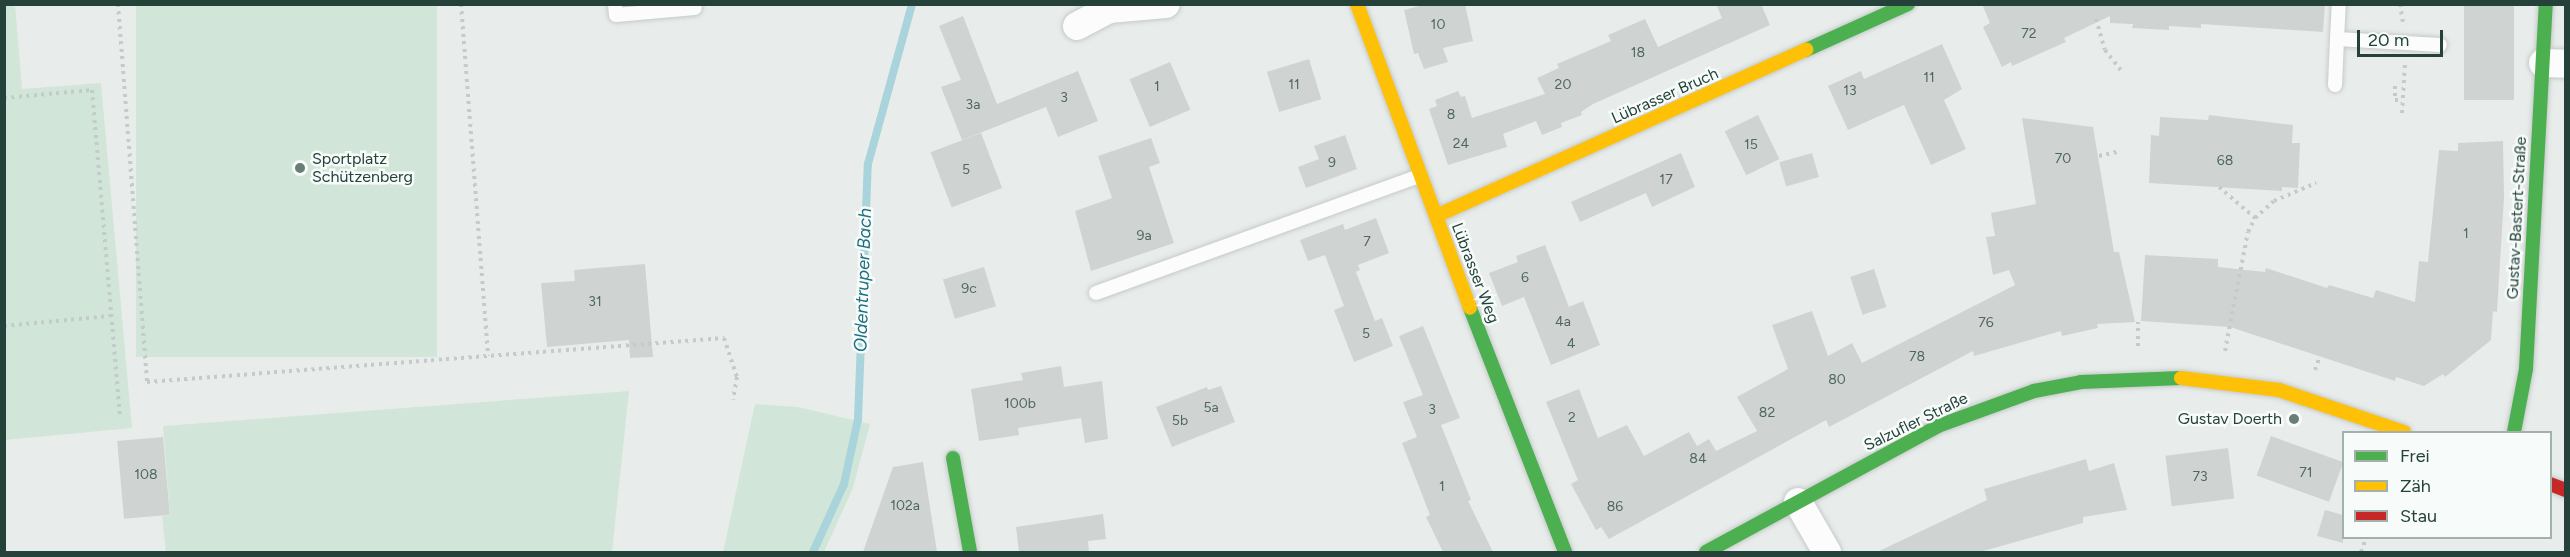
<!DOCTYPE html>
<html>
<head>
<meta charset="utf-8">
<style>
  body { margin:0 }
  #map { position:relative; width:2570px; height:557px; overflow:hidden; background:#e8edeb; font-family:Figtree,sans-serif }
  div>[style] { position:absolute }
  .green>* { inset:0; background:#d1e6d8; transform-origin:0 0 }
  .stream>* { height:8px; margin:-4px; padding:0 4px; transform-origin:4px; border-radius:4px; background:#a9d4db }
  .building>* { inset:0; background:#cfd4d2; transform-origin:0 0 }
  .path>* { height:4px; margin-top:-2px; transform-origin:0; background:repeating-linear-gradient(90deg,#c3ccca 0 3px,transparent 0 7.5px) }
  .roads { filter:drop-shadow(0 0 2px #c5cac8) drop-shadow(0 0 2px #c5cac8) }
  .lane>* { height:14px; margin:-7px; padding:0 7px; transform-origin:7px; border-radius:7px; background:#fcfcfc }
  .street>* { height:28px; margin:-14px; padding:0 14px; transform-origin:14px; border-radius:14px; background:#fcfcfc }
  .fast>* { height:14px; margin:-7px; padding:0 7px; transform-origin:7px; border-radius:7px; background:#4caf50 }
  .slow>* { height:14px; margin:-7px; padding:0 7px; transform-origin:7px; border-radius:7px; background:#ffc107 }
  .jam>* { height:14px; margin:-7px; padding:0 7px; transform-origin:7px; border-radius:7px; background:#c62828 }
  .dots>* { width:16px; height:16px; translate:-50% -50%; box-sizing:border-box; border:3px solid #f7fbf9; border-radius:50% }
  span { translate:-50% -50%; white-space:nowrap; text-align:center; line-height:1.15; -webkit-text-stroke:5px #f7fbf9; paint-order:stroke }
  .number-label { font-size:14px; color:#506761 }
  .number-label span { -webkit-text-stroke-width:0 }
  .street-label { font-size:16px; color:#24423a }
  .poi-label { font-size:16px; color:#24423a }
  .left { translate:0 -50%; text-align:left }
  .right { translate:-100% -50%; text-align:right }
  .water-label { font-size:18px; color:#1c6f80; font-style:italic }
  .frame { position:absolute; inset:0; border:6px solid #24423a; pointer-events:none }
  .legend { position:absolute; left:2342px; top:431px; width:210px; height:108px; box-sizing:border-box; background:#f7fbf9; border:2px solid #a3b1ad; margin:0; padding:8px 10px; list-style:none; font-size:18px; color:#24423a }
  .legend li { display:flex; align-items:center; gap:12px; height:30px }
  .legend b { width:30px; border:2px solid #a3b1ad }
  .scale { position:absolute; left:2357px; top:30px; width:86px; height:27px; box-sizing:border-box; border:3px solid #24423a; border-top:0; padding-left:8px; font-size:18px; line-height:21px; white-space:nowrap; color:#24423a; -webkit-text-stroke:4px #f7fbf9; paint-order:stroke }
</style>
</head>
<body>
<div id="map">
  <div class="green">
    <div style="clip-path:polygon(15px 5px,22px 89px,101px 83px,132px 428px,5px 440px,4px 5px)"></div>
    <div style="left:136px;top:5px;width:301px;height:352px"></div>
    <div style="clip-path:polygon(629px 391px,612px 552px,166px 552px,162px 516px,170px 515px,163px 426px)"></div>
    <div style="clip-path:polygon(755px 404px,798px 407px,870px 424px,853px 488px,824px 552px,723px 552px)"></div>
  </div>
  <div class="stream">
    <div style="left:813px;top:552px;width:75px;rotate:-65.5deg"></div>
    <div style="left:844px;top:484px;width:66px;rotate:-77.8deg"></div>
    <div style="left:858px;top:419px;width:255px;rotate:-87.8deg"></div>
    <div style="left:868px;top:164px;width:166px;rotate:-74.6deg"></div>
  </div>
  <div class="building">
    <div style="clip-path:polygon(1427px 4px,1465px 4px,1473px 41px,1443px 48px,1448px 62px,1424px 69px,1418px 53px,1414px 54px,1404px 10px)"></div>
    <div style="clip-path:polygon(1716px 4px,1761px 4px,1770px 25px,1593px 104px,1581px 112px,1582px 115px,1561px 123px,1562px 127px,1542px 135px,1536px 121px,1503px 134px,1507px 147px,1448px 165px,1429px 109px,1437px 106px,1435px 100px,1458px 91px,1461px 97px,1465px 96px,1472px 118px,1545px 94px,1537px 78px,1559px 68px,1557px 64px,1611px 41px,1608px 35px,1645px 19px,1658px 47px,1722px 18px)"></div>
    <div style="clip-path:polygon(1982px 4px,2325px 4px,2323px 32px,2201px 24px,2201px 28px,2169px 26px,2169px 30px,2132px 28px,2133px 24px,2110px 23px,2110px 16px,2064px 38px,2066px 42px,2012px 66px,2011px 62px,2002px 67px,1983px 27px,1990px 23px)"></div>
    <div style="left:2464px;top:4px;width:50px;height:96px"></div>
    <div style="clip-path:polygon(963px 16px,997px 104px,1078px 71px,1098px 121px,1058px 137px,1046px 107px,962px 140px,941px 87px,961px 80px,939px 26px)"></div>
    <div style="clip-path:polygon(1942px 44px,1962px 89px,1944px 100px,1966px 149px,1931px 165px,1904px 105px,1848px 130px,1828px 86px,1861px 71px,1864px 79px)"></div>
    <div style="left:1309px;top:59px;width:42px;height:44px;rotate:73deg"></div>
    <div style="left:1170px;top:62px;width:52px;height:44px;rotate:67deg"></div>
    <div style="left:1758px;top:115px;width:49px;height:37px;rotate:64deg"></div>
    <div style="clip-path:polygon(2209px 115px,2293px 125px,2292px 143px,2300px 143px,2298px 188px,2282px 187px,2282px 191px,2149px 183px,2151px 135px,2159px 136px,2160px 117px,2208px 120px)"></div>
    <div style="clip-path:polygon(2022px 118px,2093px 127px,2114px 252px,2119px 252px,2135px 322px,2097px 324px,2098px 328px,2062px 336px,2061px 331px,1974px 356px,1973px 351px,1829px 427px,1826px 420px,1609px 539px,1601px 527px,1596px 530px,1571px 484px,1578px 480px,1546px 402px,1579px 389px,1598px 438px,1627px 425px,1644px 456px,1689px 432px,1697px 446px,1709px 439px,1716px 451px,1757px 431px,1737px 397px,1788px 369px,1772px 325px,1812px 311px,1828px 356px,1852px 343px,1862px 363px,2015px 285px,2009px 270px,1993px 275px,1986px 237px,1995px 236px,1991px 213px,2036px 204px)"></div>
    <div style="left:981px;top:133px;width:59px;height:54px;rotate:69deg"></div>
    <div style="clip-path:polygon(1345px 135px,1357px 169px,1306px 188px,1298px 167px,1319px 159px,1314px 146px)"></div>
    <div style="clip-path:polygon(1151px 138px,1160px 163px,1149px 167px,1174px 243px,1091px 271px,1075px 211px,1112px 198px,1098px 156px)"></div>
    <div style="clip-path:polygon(2503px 141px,2504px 198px,2497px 312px,2493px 311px,2491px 340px,2445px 377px,2443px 374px,2424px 386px,2396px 377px,2395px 381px,2230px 327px,2141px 321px,2145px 255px,2218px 259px,2218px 267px,2265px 272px,2266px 268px,2327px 288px,2329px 285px,2373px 298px,2376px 290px,2415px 302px,2419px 261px,2428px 262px,2439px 150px,2458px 151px,2458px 143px)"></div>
    <div style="clip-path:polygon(1681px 153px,1695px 187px,1652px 207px,1646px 193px,1580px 222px,1571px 202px)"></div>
    <div style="left:1812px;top:153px;width:25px;height:34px;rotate:74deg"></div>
    <div style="clip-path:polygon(1376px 218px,1389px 253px,1358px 265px,1360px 270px,1356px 272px,1375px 321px,1382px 318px,1393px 346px,1354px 362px,1334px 310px,1344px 306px,1325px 255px,1308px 261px,1300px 240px,1343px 224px,1345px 230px)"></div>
    <div style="clip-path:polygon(1545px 245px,1569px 307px,1583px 301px,1600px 345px,1551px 365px,1524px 297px,1502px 306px,1489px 273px,1518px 262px,1516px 256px)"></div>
    <div style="clip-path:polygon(645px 264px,653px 357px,630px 358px,629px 340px,547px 347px,541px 283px,575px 281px,574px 270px)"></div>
    <div style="left:984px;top:267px;width:41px;height:43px;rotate:73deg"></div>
    <div style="left:1874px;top:269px;width:40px;height:25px;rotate:72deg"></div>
    <div style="clip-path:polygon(1423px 326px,1460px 418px,1441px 425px,1471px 500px,1468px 501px,1493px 552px,1443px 552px,1426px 517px,1430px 515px,1402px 443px,1417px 437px,1403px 402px,1423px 395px,1399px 336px)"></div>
    <div style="clip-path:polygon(1061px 366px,1064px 387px,1102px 381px,1108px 439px,1085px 443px,1081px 418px,1018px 428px,1019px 435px,979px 441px,971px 389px,1023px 380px,1021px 373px)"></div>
    <div style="clip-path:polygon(1221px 386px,1235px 422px,1172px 447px,1156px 407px,1207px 387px,1208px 390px)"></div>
    <div style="left:2271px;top:436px;width:77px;height:42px;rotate:20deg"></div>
    <div style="left:163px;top:437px;width:78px;height:46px;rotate:85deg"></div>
    <div style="left:2228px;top:448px;width:51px;height:63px;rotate:83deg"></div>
    <div style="clip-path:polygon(2086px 459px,2089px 471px,2114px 463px,2127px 510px,2083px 517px,2083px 523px,1980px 552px,1877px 552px,1987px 500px,1984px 489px)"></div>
    <div style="clip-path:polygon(923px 462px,937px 552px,863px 552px,893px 467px)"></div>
    <div style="clip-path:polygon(2325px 510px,2343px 515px,2343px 543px,2317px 536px)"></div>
    <div style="clip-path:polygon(1103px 514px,1106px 539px,1088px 541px,1089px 552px,1019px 552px,1016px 527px)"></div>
  </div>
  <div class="path">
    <div style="left:118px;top:4px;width:379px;rotate:85.6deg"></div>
    <div style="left:147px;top:382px;width:579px;rotate:-4.36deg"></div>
    <div style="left:724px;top:338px;width:41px;rotate:71.6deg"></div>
    <div style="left:737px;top:377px;width:23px;rotate:100deg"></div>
    <div style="left:461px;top:4px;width:353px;rotate:85.6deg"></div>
    <div style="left:2400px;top:4px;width:18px;rotate:81deg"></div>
    <div style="left:2096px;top:19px;width:32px;rotate:74deg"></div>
    <div style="left:2105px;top:50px;width:28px;rotate:52deg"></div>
    <div style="left:2395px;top:86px;width:14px;rotate:90deg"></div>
    <div style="left:2395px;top:100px;width:7px"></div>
    <div style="left:4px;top:98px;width:88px;rotate:-5.2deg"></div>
    <div style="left:92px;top:90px;width:329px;rotate:85.1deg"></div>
    <div style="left:2402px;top:113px;width:51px;rotate:-86.6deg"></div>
    <div style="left:2099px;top:156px;width:18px;rotate:-13deg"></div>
    <div style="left:2219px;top:187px;width:48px;rotate:40.7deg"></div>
    <div style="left:4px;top:326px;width:106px;rotate:-5.4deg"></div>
    <div style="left:2138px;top:346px;width:24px;rotate:-90deg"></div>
    <div style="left:2225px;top:351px;width:121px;rotate:-79.1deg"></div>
    <div style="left:2248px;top:232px;width:16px;rotate:-63deg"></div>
    <div style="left:2255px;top:218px;width:25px;rotate:-42deg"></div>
    <div style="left:2274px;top:201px;width:46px;rotate:-23.2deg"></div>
    <div style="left:2315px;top:370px;width:15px;rotate:-70deg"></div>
    <div style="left:2361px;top:552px;width:15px;rotate:-70deg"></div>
  </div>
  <div class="roads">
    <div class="lane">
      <div style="left:615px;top:4px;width:11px;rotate:85deg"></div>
      <div style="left:616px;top:15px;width:79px;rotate:-5.1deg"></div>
      <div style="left:2337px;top:39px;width:35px;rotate:-87deg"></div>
      <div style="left:2335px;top:85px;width:46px;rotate:-87.5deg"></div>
      <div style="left:2337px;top:39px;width:103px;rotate:3.3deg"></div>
      <div style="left:1096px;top:293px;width:344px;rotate:-19.9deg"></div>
    </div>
    <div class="street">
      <div style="left:1077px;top:26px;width:36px;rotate:-28deg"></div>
      <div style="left:1109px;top:9px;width:57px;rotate:-5deg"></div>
      <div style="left:2543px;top:63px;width:23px;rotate:2deg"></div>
      <div style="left:1798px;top:502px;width:58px;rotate:59.9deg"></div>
    </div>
    <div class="fast">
      <div style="left:1806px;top:50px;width:112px;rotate:-24.3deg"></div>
      <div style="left:1470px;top:308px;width:262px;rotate:68.7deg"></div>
      <div style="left:2514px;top:432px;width:64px;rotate:-79.2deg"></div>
      <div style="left:2526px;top:369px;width:366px;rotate:-86.9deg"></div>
      <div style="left:953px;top:458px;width:96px;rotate:79.7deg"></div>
      <div style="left:1706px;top:552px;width:264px;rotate:-28.5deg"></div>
      <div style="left:1938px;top:426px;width:102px;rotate:-20deg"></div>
      <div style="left:2034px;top:391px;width:48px;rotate:-10.8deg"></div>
      <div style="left:2081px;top:382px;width:100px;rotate:-2.3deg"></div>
    </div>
    <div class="slow">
      <div style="left:1357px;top:4px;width:324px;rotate:69.6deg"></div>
      <div style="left:1436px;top:216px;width:406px;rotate:-24.2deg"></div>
      <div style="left:2181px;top:378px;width:99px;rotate:7deg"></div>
      <div style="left:2279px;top:390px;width:132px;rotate:18.6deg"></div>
    </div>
    <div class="jam">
      <div style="left:2550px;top:484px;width:17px;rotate:21deg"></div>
    </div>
  </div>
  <div class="dots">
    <div style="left:300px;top:168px;background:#697e78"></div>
    <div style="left:2294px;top:419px;background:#697e78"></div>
  </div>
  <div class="number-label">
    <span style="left:1438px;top:25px">10</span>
    <span style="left:2029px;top:34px">72</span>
    <span style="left:1638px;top:53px">18</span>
    <span style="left:1929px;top:78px">11</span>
    <span style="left:1294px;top:85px">11</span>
    <span style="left:1563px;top:85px">20</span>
    <span style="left:1157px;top:87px">1</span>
    <span style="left:1850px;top:91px">13</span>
    <span style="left:1064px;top:98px">3</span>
    <span style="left:973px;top:105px">3a</span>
    <span style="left:1451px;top:115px">8</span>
    <span style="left:1461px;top:144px">24</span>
    <span style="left:1751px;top:145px">15</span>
    <span style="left:2063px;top:159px">70</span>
    <span style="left:2225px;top:161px">68</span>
    <span style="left:1332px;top:163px">9</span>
    <span style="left:966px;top:170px">5</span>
    <span style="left:1666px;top:180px">17</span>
    <span style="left:2466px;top:234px">1</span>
    <span style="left:1144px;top:236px">9a</span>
    <span style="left:1367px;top:242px">7</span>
    <span style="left:1525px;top:278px">6</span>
    <span style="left:969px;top:289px">9c</span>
    <span style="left:595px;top:302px">31</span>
    <span style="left:1563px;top:322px">4a</span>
    <span style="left:1986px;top:323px">76</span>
    <span style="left:1366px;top:334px">5</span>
    <span style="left:1571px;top:344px">4</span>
    <span style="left:1917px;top:357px">78</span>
    <span style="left:1837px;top:380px">80</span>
    <span style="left:1020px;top:404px">100b</span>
    <span style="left:1211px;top:408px">5a</span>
    <span style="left:1432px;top:410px">3</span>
    <span style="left:1767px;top:413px">82</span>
    <span style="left:1572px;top:418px">2</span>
    <span style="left:1180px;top:421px">5b</span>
    <span style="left:1698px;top:459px">84</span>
    <span style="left:2306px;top:473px">71</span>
    <span style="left:146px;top:475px">108</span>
    <span style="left:2200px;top:477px">73</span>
    <span style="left:1442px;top:487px">1</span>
    <span style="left:905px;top:506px">102a</span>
    <span style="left:1615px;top:507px">86</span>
  </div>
  <div class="street-label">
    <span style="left:1665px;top:96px;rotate:-24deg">Lübrasser Bruch</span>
    <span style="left:2517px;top:218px;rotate:-87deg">Gustav-Bastert-Straße</span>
    <span style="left:1475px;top:273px;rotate:69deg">Lübrasser Weg</span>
    <span style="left:1916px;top:422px;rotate:-26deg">Salzufler Straße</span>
  </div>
  <div class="poi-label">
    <span class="left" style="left:312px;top:168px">Sportplatz<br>Schützenberg</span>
    <span class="right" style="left:2282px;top:419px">Gustav Doerth</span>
  </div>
  <div class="water-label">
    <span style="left:863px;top:280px;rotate:-88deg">Oldentruper Bach</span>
  </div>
  <div class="frame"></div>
  <ul class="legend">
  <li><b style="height:8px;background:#4caf50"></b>Frei</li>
  <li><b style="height:8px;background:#ffc107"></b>Zäh</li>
  <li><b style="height:8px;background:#c62828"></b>Stau</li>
  </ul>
  <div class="scale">20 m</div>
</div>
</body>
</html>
